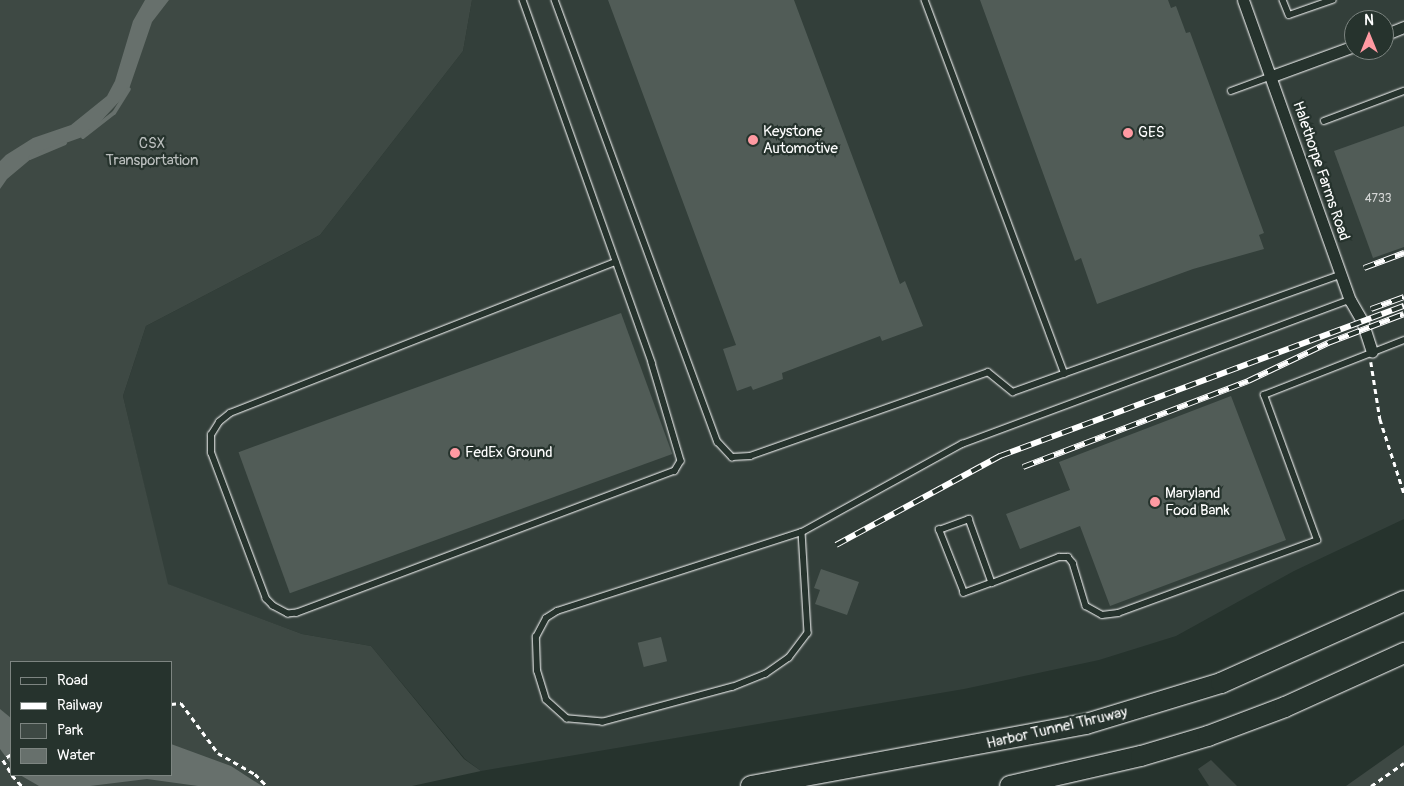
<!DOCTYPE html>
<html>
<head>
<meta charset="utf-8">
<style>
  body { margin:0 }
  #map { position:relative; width:1404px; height:786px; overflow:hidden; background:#26332d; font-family:Pangolin,sans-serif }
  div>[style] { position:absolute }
  .built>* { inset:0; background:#333f3a }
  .green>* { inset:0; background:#3e4944 }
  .water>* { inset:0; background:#67706c }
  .stream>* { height:4px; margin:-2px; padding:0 2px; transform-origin:2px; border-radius:2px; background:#67706c }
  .building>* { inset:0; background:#515c57; transform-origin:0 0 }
  .path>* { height:2.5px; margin-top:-1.25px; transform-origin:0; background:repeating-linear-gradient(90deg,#fff 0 5px,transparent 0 9px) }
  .roads { filter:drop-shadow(0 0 1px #fff) drop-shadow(0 0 1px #fff) }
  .lane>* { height:5.5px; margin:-2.75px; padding:0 2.75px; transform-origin:2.75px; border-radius:2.75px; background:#26332d }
  .street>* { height:11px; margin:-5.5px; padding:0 5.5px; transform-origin:5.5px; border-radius:5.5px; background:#26332d }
  .highway>* { height:20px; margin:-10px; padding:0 10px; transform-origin:10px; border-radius:10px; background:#26332d }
  .rail>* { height:5.5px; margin-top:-2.75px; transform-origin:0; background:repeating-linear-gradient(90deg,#26332d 0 11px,#fff 0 22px); box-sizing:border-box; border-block:1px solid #fff }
  .dots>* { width:14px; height:14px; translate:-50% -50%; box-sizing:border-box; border:2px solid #26332d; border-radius:50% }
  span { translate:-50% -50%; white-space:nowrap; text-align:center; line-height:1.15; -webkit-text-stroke:4.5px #26332d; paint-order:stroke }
  .number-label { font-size:12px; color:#d4d6d5 }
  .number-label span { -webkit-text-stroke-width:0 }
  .poi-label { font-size:15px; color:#fff }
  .left { translate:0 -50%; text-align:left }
  .park-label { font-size:15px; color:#bbbfbe }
  .street-label { font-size:15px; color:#fff }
  .legend { position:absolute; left:10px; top:661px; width:162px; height:115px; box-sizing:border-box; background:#26332d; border:1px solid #7d8581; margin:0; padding:6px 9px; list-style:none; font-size:15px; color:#fff }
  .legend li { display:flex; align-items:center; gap:10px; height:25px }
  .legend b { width:25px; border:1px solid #7d8581 }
  .north { position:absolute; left:1344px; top:10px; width:50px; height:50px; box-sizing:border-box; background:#26332d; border:1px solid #7d8581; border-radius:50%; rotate:0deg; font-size:14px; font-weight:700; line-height:20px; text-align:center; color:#fff }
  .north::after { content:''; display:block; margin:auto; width:18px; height:22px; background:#ff9aa2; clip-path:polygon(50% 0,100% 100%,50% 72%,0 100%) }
</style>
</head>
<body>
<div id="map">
  <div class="built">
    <div style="clip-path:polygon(evenodd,472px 0,1404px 0,1404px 519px,1294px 571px,1176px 636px,1099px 660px,964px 689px,481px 771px,465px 759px,371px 646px,302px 634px,167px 584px,123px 396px,146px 326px,320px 235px,463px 51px,472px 0,1354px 20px,1384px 20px,1384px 50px,1354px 50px,1354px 20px)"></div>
  </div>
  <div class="green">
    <div style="clip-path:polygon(evenodd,0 0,472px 0,463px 51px,320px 235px,146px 326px,123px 396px,168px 584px,302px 634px,371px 646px,464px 759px,481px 771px,412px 786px,0 786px,0 0,11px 662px,171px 662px,171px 775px,11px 775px,11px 662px)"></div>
    <div style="clip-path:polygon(1404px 745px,1404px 786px,1346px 786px)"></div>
    <div style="clip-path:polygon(1211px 760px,1237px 786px,1209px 786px,1198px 769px)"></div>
  </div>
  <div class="water">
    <div style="clip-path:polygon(145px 0,169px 0,152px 22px,128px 92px,88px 135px,38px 153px,7px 179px,0 189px,0 161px,6px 155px,33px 138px,71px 125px,107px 96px,115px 81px,133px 21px)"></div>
    <div style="clip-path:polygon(0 709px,11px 718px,11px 764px,0 749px)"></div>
    <div style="clip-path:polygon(171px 744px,231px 766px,262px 786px,198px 786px,147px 779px,90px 786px,39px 786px,20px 775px,171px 775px)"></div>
  </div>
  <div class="stream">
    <div style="left:83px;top:137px;width:39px;rotate:-38deg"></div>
    <div style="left:114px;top:113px;width:28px;rotate:-58deg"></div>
    <div style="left:30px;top:158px;width:38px;rotate:-23deg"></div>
  </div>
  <div class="building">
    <div style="clip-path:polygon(608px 0,794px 0,900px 284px,905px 281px,923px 326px,882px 341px,880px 336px,782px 373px,783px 379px,753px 390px,751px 386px,737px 391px,723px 349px,736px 345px)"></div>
    <div style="clip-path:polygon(980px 0,1168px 0,1171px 8px,1176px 6px,1186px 33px,1190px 32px,1264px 233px,1259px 235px,1264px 249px,1193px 269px,1097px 304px,1081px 258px,1075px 261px)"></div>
    <div style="clip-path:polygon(1404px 126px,1404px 247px,1373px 258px,1334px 151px)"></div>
    <div style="left:621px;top:313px;width:150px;height:407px;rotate:70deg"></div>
    <div style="clip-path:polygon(1231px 396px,1286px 540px,1110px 606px,1080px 526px,1020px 549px,1006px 514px,1070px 490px,1059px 462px)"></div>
    <div style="clip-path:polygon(821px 569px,859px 582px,847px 615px,815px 604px,820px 590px,814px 588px)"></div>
    <div style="left:661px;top:637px;width:25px;height:24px;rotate:76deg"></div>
  </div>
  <div class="path">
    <div style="left:1371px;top:362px;width:58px;rotate:81deg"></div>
    <div style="left:1380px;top:419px;width:78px;rotate:72deg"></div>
    <div style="left:171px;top:704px;width:10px;rotate:-6deg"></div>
    <div style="left:181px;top:703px;width:62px;rotate:53.5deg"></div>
    <div style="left:218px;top:753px;width:43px;rotate:29.6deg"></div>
    <div style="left:255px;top:774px;width:17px;rotate:45deg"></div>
    <div style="left:11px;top:755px;width:9px;rotate:148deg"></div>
    <div style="left:3px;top:760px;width:15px;rotate:58deg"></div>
    <div style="left:12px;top:775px;width:15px;rotate:48deg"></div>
    <div style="left:1371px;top:786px;width:40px;rotate:-34.9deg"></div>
  </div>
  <div class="roads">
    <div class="lane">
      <div style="left:523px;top:0;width:385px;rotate:70.4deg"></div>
      <div style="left:652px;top:363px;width:102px;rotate:73.5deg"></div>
      <div style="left:681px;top:461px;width:12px;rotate:121deg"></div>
      <div style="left:675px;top:471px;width:404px;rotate:159.4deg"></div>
      <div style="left:297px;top:613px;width:9px;rotate:174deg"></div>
      <div style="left:288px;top:614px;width:17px;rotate:-152deg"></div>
      <div style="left:273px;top:606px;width:10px;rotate:-135deg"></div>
      <div style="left:266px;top:599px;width:156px;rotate:-110.6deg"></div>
      <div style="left:211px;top:453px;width:18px;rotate:-90deg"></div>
      <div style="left:211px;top:435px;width:15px;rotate:-58deg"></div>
      <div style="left:219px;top:422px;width:14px;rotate:-39deg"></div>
      <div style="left:230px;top:413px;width:414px;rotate:-21.4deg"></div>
      <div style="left:555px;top:0;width:471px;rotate:69.8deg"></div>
      <div style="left:718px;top:442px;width:21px;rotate:47deg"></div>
      <div style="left:732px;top:457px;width:18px;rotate:-3deg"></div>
      <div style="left:750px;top:456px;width:252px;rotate:-19.4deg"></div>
      <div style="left:988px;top:372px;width:32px;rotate:39deg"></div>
      <div style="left:1013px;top:392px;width:350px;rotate:-19.7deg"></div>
      <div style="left:925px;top:0;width:399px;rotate:69.5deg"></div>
      <div style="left:1283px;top:0;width:16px;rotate:68deg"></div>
      <div style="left:1289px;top:15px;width:46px;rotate:-19.2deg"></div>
      <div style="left:1231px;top:91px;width:44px;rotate:-20.1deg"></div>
      <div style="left:1324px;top:121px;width:85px;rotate:-20.6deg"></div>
      <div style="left:802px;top:532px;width:101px;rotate:86.6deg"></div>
      <div style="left:808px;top:633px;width:31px;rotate:127deg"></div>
      <div style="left:789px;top:658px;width:28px;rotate:145deg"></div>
      <div style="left:766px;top:674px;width:35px;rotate:158deg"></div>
      <div style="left:733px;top:687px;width:135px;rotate:164.9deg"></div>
      <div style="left:603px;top:722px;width:36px;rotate:-175deg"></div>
      <div style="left:567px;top:719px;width:28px;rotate:-138deg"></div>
      <div style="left:546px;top:700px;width:30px;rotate:-107deg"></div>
      <div style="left:537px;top:671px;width:34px;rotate:-92deg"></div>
      <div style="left:536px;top:637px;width:21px;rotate:-62deg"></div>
      <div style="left:546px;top:618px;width:13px;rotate:-32deg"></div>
      <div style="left:557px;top:611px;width:257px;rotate:-17.9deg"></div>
      <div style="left:802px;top:532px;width:183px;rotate:-28.8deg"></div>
      <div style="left:962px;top:444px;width:414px;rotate:-20.4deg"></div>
      <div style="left:992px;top:583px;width:30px;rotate:160deg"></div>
      <div style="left:964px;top:593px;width:68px;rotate:-111.6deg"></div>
      <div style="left:939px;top:530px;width:32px;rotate:-20deg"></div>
      <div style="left:969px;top:519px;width:68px;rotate:70.2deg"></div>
      <div style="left:992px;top:583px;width:72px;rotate:-21.2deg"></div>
      <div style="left:1059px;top:557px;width:9px"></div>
      <div style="left:1068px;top:557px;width:8px;rotate:50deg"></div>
      <div style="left:1073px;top:563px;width:45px;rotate:73.2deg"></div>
      <div style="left:1086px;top:606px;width:18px;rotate:29deg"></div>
      <div style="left:1102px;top:615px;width:16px;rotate:-7deg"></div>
      <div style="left:1118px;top:613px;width:212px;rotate:-20.1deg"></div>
      <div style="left:1317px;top:540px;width:154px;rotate:-110.1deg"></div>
      <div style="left:1264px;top:395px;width:150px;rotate:-21.4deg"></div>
    </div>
    <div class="street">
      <div style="left:1243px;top:0;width:319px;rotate:70.4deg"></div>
      <div style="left:1350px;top:300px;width:24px;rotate:60deg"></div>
      <div style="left:1362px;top:321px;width:32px;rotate:72deg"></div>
      <div style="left:1384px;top:35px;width:22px;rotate:-22deg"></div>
      <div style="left:1272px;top:76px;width:87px;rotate:-20.1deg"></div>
    </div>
    <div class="highway">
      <div style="left:751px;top:786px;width:341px;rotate:-10.5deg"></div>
      <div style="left:1086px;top:724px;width:141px;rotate:-16.9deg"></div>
      <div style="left:1221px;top:683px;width:201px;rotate:-24.1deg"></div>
      <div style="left:1010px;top:786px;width:134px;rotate:-12.9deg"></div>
      <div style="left:1141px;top:756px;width:70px;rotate:-16.6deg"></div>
      <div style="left:1208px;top:736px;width:82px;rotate:-20.6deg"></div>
      <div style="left:1285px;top:707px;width:131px;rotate:-24.4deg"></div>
    </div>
  </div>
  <div class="rail">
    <div style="left:1364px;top:268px;width:43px;rotate:-20.6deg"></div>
    <div style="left:1371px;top:309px;width:35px;rotate:-20deg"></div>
    <div style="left:1023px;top:467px;width:241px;rotate:-20.9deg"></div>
    <div style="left:1248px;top:381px;width:89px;rotate:-25.4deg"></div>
    <div style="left:1328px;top:343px;width:81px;rotate:-20.9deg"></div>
    <div style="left:836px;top:545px;width:187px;rotate:-28.5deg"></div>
    <div style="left:1000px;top:456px;width:431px;rotate:-20.4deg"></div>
  </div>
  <div class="dots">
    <div style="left:1128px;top:133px;background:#ff9aa2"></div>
    <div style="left:753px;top:140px;background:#ff9aa2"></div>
    <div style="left:455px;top:453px;background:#ff9aa2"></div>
    <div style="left:1155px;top:502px;background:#ff9aa2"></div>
  </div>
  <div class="number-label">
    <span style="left:1378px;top:199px">4733</span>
  </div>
  <div class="poi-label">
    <span class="left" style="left:763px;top:140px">Keystone<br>Automotive</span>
    <span class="left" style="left:1138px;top:133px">GES</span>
    <span class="left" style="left:465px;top:453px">FedEx Ground</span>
    <span class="left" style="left:1165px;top:502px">Maryland<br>Food Bank</span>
  </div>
  <div class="park-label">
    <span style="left:152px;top:152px">CSX<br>Transportation</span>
  </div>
  <div class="street-label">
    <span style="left:1321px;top:171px;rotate:71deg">Halethorpe Farms Road</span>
    <span style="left:1057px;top:728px;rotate:-13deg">Harbor Tunnel Thruway</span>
  </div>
  <ul class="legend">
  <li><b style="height:6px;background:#26332d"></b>Road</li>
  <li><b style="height:6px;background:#fff"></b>Railway</li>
  <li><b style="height:14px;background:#3e4944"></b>Park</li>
  <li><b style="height:14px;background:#67706c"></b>Water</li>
  </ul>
  <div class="north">N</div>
</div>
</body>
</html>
